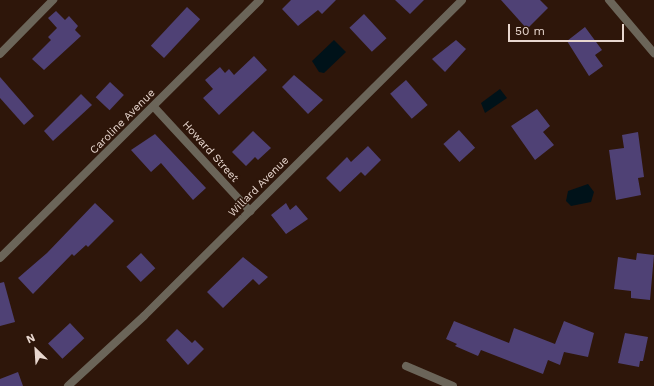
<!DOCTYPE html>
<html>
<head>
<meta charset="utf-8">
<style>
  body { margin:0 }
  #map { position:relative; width:654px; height:386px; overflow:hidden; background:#2e160a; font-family:"Work Sans",sans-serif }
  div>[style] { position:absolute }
  .water>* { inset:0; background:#001219 }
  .building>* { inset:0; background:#4f4175; transform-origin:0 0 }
  .street>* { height:8px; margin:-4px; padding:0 4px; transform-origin:4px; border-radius:4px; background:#6b6559 }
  span { translate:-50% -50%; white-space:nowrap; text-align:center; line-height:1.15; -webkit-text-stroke:3px #2e160a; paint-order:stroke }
  .street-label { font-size:11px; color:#e8d7cf }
  .north { position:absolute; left:16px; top:330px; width:40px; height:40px; -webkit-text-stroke:3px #2e160a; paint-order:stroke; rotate:335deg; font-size:11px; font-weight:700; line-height:16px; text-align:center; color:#e8d7cf }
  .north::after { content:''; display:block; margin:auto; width:14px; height:18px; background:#e8d7cf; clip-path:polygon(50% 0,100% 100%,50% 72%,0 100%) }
  .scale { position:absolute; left:508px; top:24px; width:116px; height:18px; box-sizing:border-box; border:2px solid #e8d7cf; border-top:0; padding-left:5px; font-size:12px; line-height:14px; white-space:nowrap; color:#e8d7cf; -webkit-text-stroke:3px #2e160a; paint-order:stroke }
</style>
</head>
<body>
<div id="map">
  <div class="water">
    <div style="clip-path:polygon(334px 40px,346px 52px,324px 73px,319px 72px,312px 61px)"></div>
    <div style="clip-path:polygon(500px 89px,507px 98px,485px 113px,481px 103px)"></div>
    <div style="clip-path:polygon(588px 184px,594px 192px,591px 202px,571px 206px,566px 201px,568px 191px)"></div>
  </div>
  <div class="building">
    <div style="clip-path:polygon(291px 0,336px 0,322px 14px,318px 10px,298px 26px,282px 9px)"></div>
    <div style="clip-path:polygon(395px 0,424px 0,410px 14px)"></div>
    <div style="clip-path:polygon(501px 0,540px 0,548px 8px,527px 29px)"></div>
    <div style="left:187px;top:7px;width:18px;height:53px;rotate:43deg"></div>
    <div style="clip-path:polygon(56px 11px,65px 20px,69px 16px,78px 26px,75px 30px,81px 36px,44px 70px,32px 59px,51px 40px,48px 37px,57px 28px,48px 18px)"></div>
    <div style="left:364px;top:14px;width:33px;height:20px;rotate:47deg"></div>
    <div style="clip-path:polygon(585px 27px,602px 50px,595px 55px,603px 66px,589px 76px,567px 41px)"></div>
    <div style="clip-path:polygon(456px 40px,466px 49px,445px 72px,432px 59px)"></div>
    <div style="clip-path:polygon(254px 56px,267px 70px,219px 115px,203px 98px,213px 89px,205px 80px,220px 67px,225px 73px,229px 69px,234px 75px)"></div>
    <div style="clip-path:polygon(294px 75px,323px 100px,308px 114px,282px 87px)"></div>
    <div style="clip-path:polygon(0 77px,34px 116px,24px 125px,0 98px)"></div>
    <div style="left:406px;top:80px;width:33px;height:21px;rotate:49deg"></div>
    <div style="left:110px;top:82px;width:19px;height:21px;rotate:43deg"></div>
    <div style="clip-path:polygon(81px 94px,92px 105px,53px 141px,44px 131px)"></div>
    <div style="clip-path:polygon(537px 109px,550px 126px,543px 132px,554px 145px,535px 160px,511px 126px)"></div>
    <div style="left:459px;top:130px;width:24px;height:21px;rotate:48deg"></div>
    <div style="clip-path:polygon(253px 131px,271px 148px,258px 160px,255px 157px,246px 166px,232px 152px)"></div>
    <div style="clip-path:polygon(638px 132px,644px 177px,638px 178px,641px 195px,616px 200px,609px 150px,624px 148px,622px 135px)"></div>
    <div style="clip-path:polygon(155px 134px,206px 188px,193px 200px,161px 163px,151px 172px,131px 150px)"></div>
    <div style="clip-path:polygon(368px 146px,381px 160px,365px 176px,361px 172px,340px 192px,326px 178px,347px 157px,351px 162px)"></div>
    <div style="clip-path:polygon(95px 203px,114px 221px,88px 247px,86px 245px,74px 256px,72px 254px,33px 294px,18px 278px,47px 253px)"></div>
    <div style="clip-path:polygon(286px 203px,290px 210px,296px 205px,308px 219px,286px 234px,271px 215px)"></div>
    <div style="left:141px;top:253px;width:21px;height:20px;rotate:47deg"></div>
    <div style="clip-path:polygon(637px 253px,654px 255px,650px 300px,631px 298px,631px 291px,614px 289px,618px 257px,636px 260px)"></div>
    <div style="clip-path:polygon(243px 257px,268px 277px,259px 285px,253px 279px,223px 308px,207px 292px)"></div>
    <div style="clip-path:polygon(4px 282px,15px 322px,0 326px,0 283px)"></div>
    <div style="clip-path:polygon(454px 321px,509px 343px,514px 328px,555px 344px,564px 321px,594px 333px,588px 357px,564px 352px,560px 365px,548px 360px,543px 374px,481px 350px,478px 356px,455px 346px,457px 344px,446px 339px)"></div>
    <div style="left:70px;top:323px;width:21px;height:30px;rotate:47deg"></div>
    <div style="clip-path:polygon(177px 329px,192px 343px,195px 340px,204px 349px,188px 365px,166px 340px)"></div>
    <div style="clip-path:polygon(625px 333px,648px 337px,643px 361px,640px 361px,639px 367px,618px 363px)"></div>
    <div style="clip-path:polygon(18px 372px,23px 386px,0 386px,0 379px)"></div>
  </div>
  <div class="street">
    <div style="left:609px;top:0;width:70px;rotate:49.7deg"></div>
    <div style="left:0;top:54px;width:76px;rotate:-45.5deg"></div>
    <div style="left:154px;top:107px;width:142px;rotate:47.3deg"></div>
    <div style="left:0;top:258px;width:366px;rotate:-44.8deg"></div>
    <div style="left:406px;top:366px;width:51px;rotate:23.1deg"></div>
    <div style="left:68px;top:386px;width:103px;rotate:-42.6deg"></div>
    <div style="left:144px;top:316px;width:448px;rotate:-44.8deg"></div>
  </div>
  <div class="street-label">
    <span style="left:123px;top:122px;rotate:-45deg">Caroline Avenue</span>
    <span style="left:210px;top:152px;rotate:48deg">Howard Street</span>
    <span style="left:259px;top:187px;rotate:-45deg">Willard Avenue</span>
  </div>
  <div class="north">N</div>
  <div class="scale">50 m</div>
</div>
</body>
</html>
